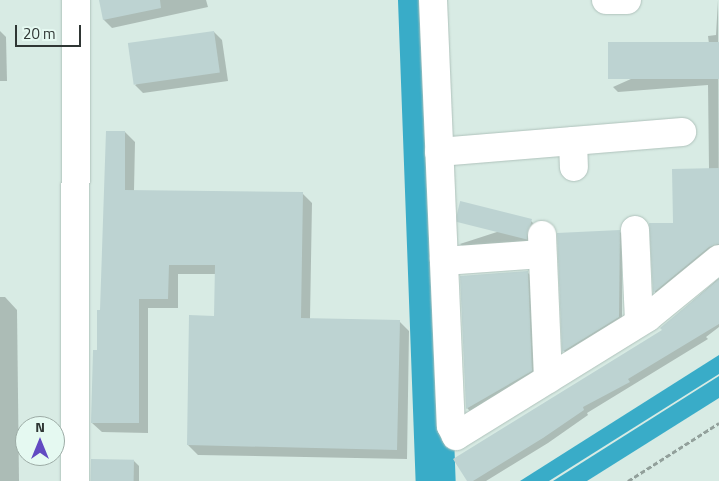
<!DOCTYPE html>
<html>
<head>
<meta charset="utf-8">
<style>
  body { margin:0 }
  #map { position:relative; width:719px; height:481px; overflow:hidden; background:#d8ebe4; font-family:"Titillium Web",sans-serif }
  div>[style] { position:absolute }
  .water>* { inset:0; background:#39acc8 }
  .shadow>* { inset:0; background:#0003 }
  .river>* { height:40px; margin:-20px; padding:0 20px; transform-origin:20px; border-radius:20px; background:#39acc8 }
  .building>* { inset:0; background:#bdd3d2; transform-origin:0 0 }
  .path>* { height:3px; margin-top:-1.5px; transform-origin:0; background:repeating-linear-gradient(90deg,#92a09b 0 5px,transparent 0 7.5px) }
  .roads { filter:drop-shadow(0 0 1px #afc2bb) drop-shadow(0 0 1px #afc2bb) }
  .minor>* { height:28px; margin:-14px; padding:0 14px; transform-origin:14px; border-radius:14px; background:#fff }
  span { translate:-50% -50%; white-space:nowrap; text-align:center; line-height:1.15; -webkit-text-stroke:5px #e5f9f1; paint-order:stroke }
  .north { position:absolute; left:15px; top:416px; width:50px; height:50px; box-sizing:border-box; background:#e5f9f1; border:1px solid #9caba5; border-radius:50%; rotate:0deg; font-size:14px; font-weight:700; line-height:20px; text-align:center; color:#2f3634 }
  .north::after { content:''; display:block; margin:auto; width:18px; height:22px; background:#624ac2; clip-path:polygon(50% 0,100% 100%,50% 72%,0 100%) }
  .scale { position:absolute; left:15px; top:25px; width:66px; height:22px; box-sizing:border-box; border:2px solid #2f3634; border-top:0; padding-left:6px; font-size:15px; line-height:18px; white-space:nowrap; color:#2f3634; -webkit-text-stroke:4px #e5f9f1; paint-order:stroke }
</style>
</head>
<body>
<div id="map">
  <div class="water">
    <div style="clip-path:polygon(719px 355px,719px 374px,549px 481px,520px 481px)"></div>
    <div style="clip-path:polygon(719px 376px,719px 398px,587px 481px,553px 481px)"></div>
  </div>
  <div class="shadow">
    <div style="clip-path:polygon(100px 0,206px 0,208px 7px,112px 28px,104px 20px)"></div>
    <div style="clip-path:polygon(718px 0,719px 250px,659px 297px,655px 292px,650px 224px,674px 224px,709px 169px,708px 85px,618px 92px,613px 87px,709px 44px,708px 36px,716px 35px)"></div>
    <div style="clip-path:polygon(0 31px,6px 37px,7px 81px,0 81px)"></div>
    <div style="clip-path:polygon(214px 32px,222px 40px,228px 81px,143px 93px,135px 85px)"></div>
    <div style="clip-path:polygon(125px 132px,135px 142px,134px 191px,302px 193px,312px 203px,310px 319px,399px 321px,409px 331px,407px 459px,198px 455px,188px 445px,216px 317px,216px 274px,178px 274px,178px 308px,148px 308px,148px 433px,102px 432px,92px 423px,101px 311px)"></div>
    <div style="clip-path:polygon(531px 221px,534px 224px,530px 242px,464px 247px,460px 244px)"></div>
    <div style="clip-path:polygon(619px 231px,622px 234px,622px 320px,567px 354px,564px 351px,558px 234px)"></div>
    <div style="clip-path:polygon(527px 272px,530px 275px,534px 374px,470px 411px,467px 408px)"></div>
    <div style="clip-path:polygon(719px 278px,719px 327px,706px 337px,708px 339px,587px 413px,588px 415px,548px 443px,486px 481px,468px 481px,663px 331px,662px 328px)"></div>
    <div style="clip-path:polygon(0 297px,5px 297px,17px 310px,19px 481px,0 481px)"></div>
    <div style="clip-path:polygon(134px 461px,139px 466px,139px 481px,92px 481px)"></div>
  </div>
  <div class="river">
    <div style="left:418px;top:0;width:481px;rotate:87.9deg"></div>
  </div>
  <div class="building">
    <div style="clip-path:polygon(99px 0,160px 0,161px 8px,103px 20px)"></div>
    <div style="left:214px;top:31px;width:42px;height:87px;rotate:82deg"></div>
    <div style="left:719px;top:42px;width:37px;height:111px;rotate:90deg"></div>
    <div style="clip-path:polygon(106px 131px,125px 131px,125px 190px,303px 192px,301px 318px,400px 320px,397px 450px,187px 445px,189px 315px,214px 316px,215px 265px,169px 265px,168px 299px,139px 299px,139px 423px,91px 423px,93px 350px,97px 350px,97px 310px,100px 310px)"></div>
    <div style="clip-path:polygon(719px 168px,719px 244px,709px 247px,653px 293px,649px 223px,673px 223px,672px 169px)"></div>
    <div style="left:532px;top:219px;width:21px;height:74px;rotate:104deg"></div>
    <div style="clip-path:polygon(620px 230px,619px 317px,562px 352px,557px 233px)"></div>
    <div style="clip-path:polygon(528px 271px,532px 371px,466px 409px,460px 276px)"></div>
    <div style="clip-path:polygon(719px 279px,719px 324px,628px 379px,630px 382px,583px 407px,584px 410px,543px 438px,473px 481px,467px 481px,453px 459px,662px 330px,660px 328px)"></div>
    <div style="left:91px;top:459px;width:43px;height:22px;rotate:1deg"></div>
  </div>
  <div class="path">
    <div style="left:628px;top:481px;width:108px;rotate:-32.5deg"></div>
  </div>
  <div class="roads">
    <div class="minor">
      <div style="left:433px;top:0;width:426px;rotate:87.6deg"></div>
      <div style="left:451px;top:426px;width:11px;rotate:63deg"></div>
      <div style="left:456px;top:436px;width:225px;rotate:-31.7deg"></div>
      <div style="left:647px;top:318px;width:93px;rotate:-39.3deg"></div>
      <div style="left:606px;top:0;width:21px"></div>
      <div style="left:573px;top:141px;width:26px;rotate:88deg"></div>
      <div style="left:439px;top:152px;width:244px;rotate:-4.7deg"></div>
      <div style="left:635px;top:230px;width:92px;rotate:87.5deg"></div>
      <div style="left:542px;top:235px;width:144px;rotate:87.6deg"></div>
      <div style="left:444px;top:261px;width:98px;rotate:-4.1deg"></div>
      <div style="left:75px;top:481px;width:481px;rotate:-89.9deg"></div>
    </div>
  </div>
  <div class="north">N</div>
  <div class="scale">20 m</div>
</div>
</body>
</html>
